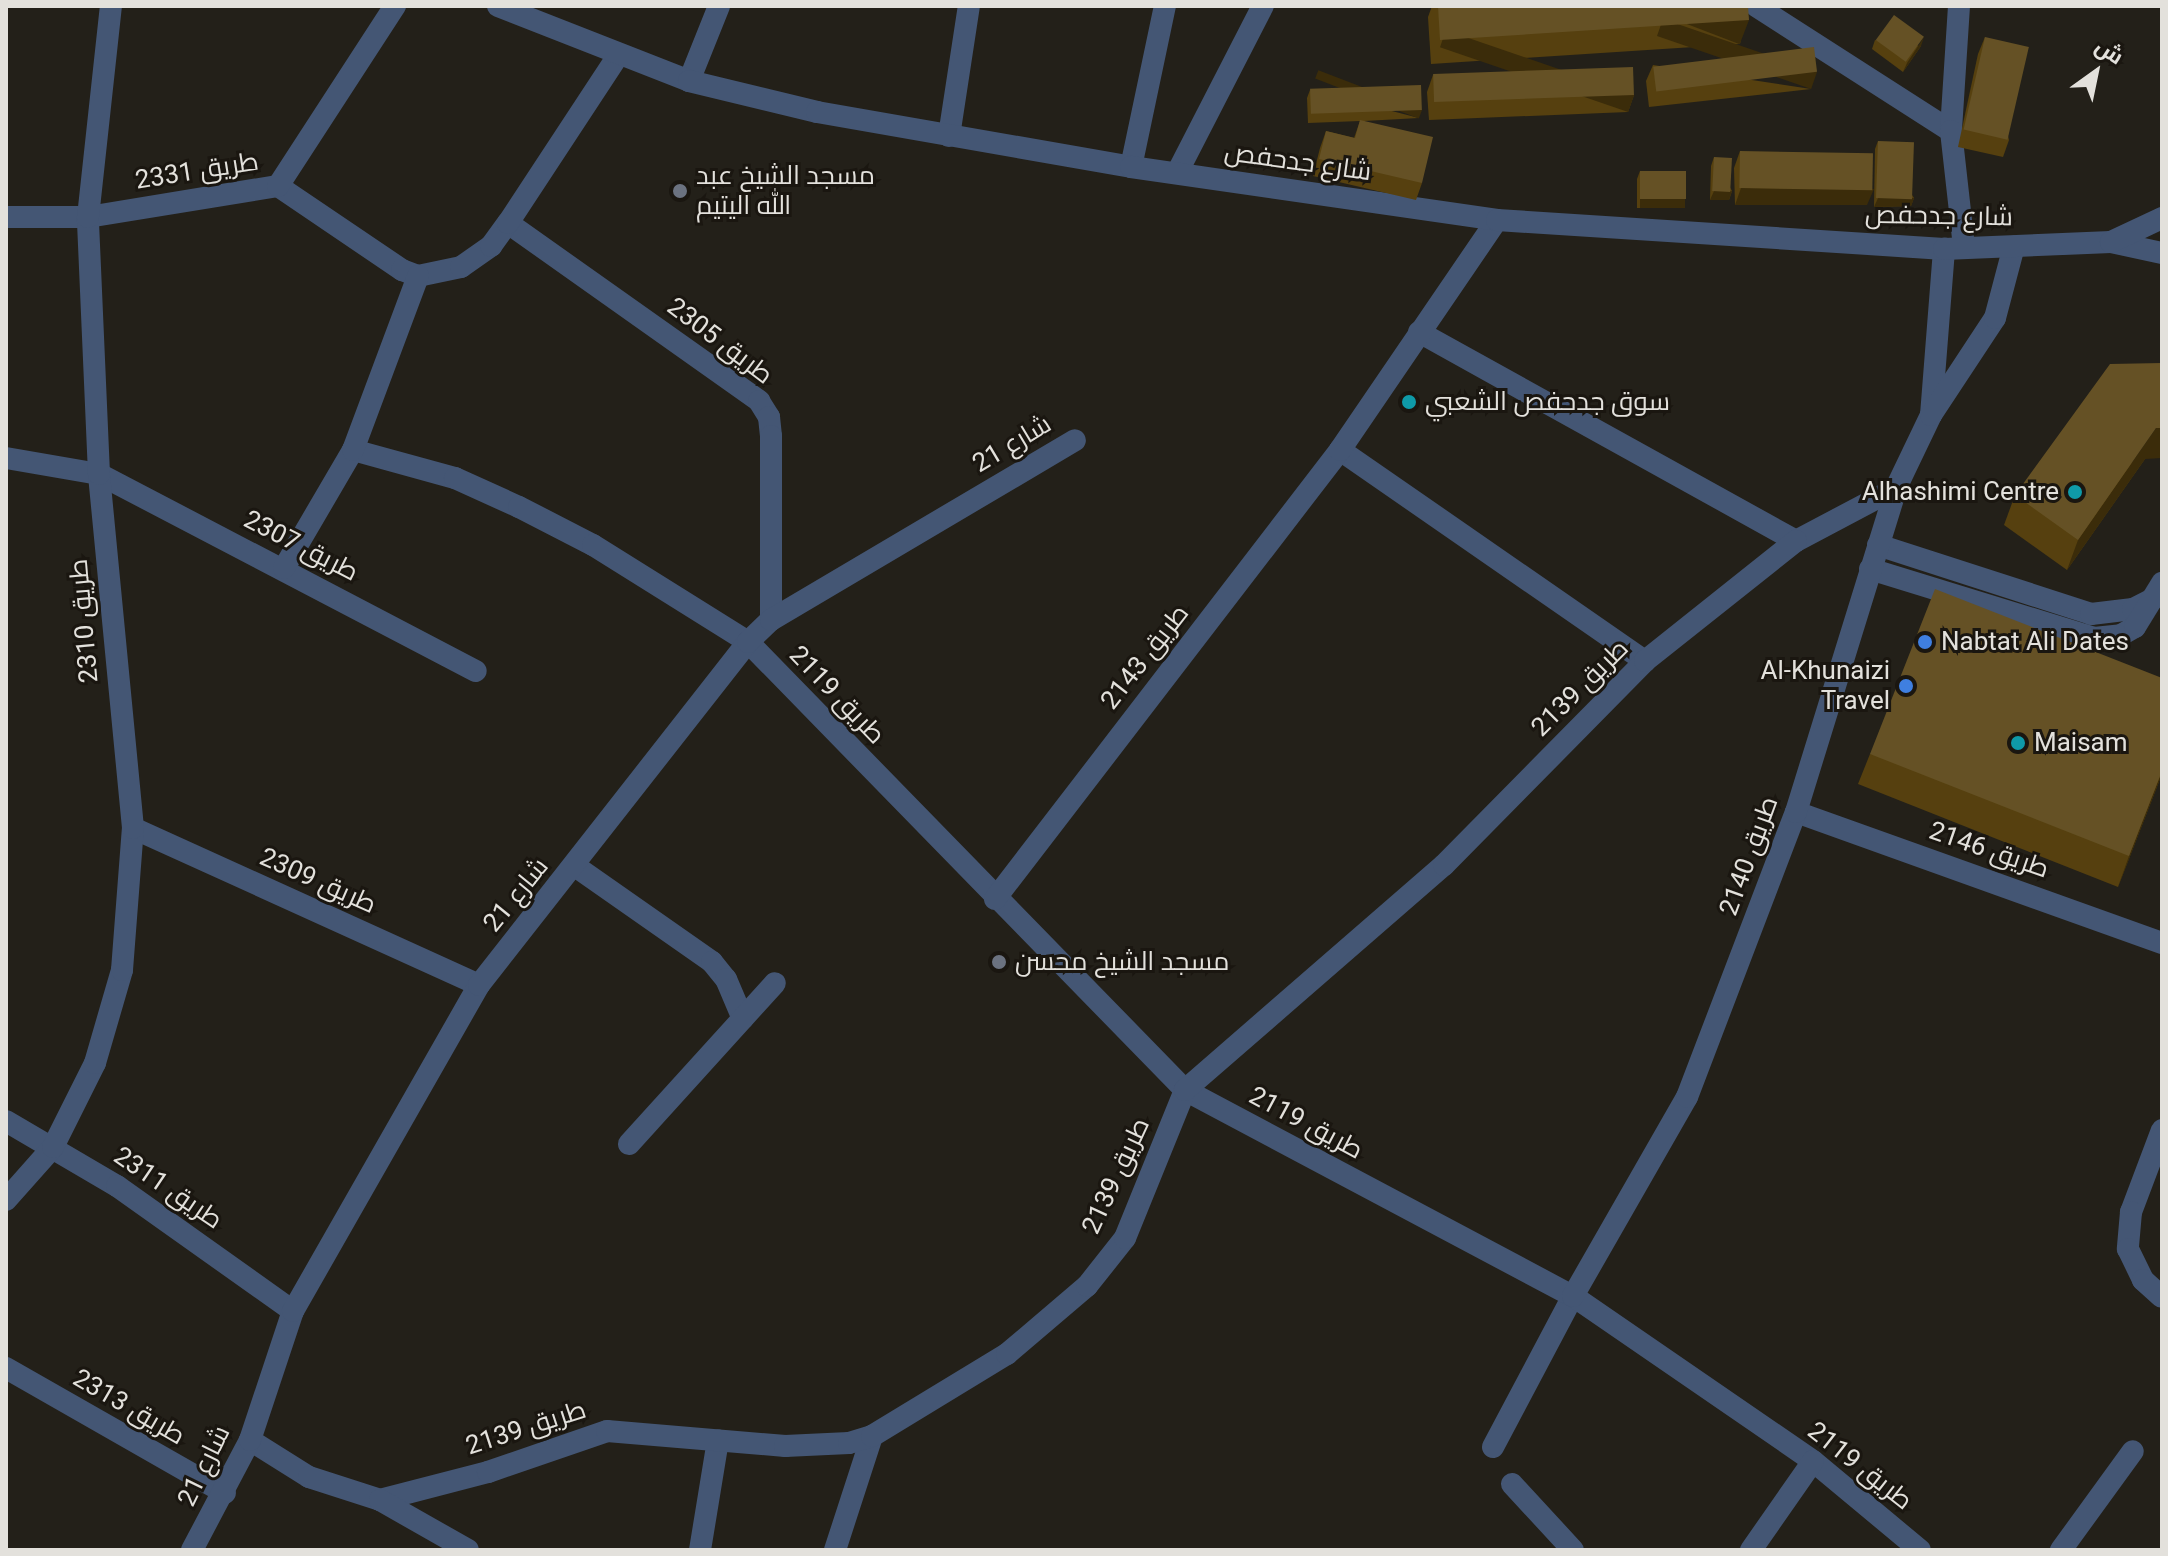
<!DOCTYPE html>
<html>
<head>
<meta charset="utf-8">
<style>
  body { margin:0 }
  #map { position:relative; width:2168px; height:1556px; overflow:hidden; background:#232019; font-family:Roboto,Cairo,sans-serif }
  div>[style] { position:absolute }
  .service>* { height:22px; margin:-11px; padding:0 11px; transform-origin:11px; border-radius:11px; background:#445674 }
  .minor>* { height:22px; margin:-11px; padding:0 11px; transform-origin:11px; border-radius:11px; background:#445674 }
  .tertiary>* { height:22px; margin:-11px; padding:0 11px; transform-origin:11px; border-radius:11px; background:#445674 }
  .wall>* { inset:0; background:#56400f }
  .shaded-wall>* { inset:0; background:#3b2c0a; transform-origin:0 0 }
  .building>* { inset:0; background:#655125; transform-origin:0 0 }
  .dots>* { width:22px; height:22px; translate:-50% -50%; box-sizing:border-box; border:4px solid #1a1610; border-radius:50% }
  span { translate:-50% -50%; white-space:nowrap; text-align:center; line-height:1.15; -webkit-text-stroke:6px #1a1610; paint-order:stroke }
  .street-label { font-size:26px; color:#e3e1dc }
  .poi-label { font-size:26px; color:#e3e1dc }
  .left { translate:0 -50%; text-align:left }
  .right { translate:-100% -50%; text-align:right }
  .frame { position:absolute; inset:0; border:8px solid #e3e1dc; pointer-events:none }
  .north { position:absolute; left:2056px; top:32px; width:80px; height:80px; -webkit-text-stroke:6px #1a1610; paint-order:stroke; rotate:33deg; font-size:22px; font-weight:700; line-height:32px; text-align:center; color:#e3e1dc }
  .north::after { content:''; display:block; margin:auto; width:28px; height:36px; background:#e3e1dc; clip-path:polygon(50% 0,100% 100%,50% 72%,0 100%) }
</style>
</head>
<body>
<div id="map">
  <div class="service">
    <div style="left:1756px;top:6px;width:232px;rotate:32.7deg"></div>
    <div style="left:1959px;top:6px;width:125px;rotate:93.7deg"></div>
    <div style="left:1951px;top:131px;width:117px;rotate:83.6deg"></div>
    <div style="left:689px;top:81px;width:81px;rotate:-68.2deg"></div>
    <div style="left:949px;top:136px;width:132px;rotate:-81.3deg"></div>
    <div style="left:1131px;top:167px;width:165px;rotate:-78.1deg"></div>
    <div style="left:1177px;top:173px;width:188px;rotate:-62.8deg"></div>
    <div style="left:508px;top:223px;width:308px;rotate:35.3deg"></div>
    <div style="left:759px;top:401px;width:19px;rotate:58deg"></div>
    <div style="left:769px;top:417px;width:19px;rotate:84deg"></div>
    <div style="left:771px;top:436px;width:184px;rotate:90deg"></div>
    <div style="left:1878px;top:545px;width:224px;rotate:17.9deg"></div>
    <div style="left:2091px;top:614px;width:42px;rotate:-6.8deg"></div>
    <div style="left:2133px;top:609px;width:22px;rotate:-27deg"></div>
    <div style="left:1870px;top:569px;width:234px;rotate:17.1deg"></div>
    <div style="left:2094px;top:638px;width:27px;rotate:-6deg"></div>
    <div style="left:2121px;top:635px;width:16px;rotate:-30deg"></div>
    <div style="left:2135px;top:627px;width:52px;rotate:-58.5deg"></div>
    <div style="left:133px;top:828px;width:380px;rotate:24.4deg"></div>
    <div style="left:1493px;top:1447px;width:171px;rotate:-62.1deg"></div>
    <div style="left:1512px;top:1484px;width:90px;rotate:47.3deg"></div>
    <div style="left:700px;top:1550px;width:111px;rotate:-80.7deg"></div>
    <div style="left:835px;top:1550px;width:120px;rotate:-72deg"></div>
  </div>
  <div class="minor">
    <div style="left:278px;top:186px;width:150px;rotate:34.1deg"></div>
    <div style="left:402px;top:270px;width:17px;rotate:21deg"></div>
    <div style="left:418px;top:276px;width:44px;rotate:-11.8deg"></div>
    <div style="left:461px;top:267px;width:37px;rotate:-35deg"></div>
    <div style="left:491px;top:246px;width:29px;rotate:-54deg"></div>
    <div style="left:508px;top:223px;width:199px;rotate:-56.7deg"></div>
    <div style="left:6px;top:217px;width:82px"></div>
    <div style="left:88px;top:217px;width:193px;rotate:-9.3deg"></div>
    <div style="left:278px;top:186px;width:215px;rotate:-57deg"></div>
    <div style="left:1419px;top:332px;width:431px;rotate:29deg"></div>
    <div style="left:1796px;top:541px;width:113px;rotate:-27.9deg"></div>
    <div style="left:1931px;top:415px;width:167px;rotate:-85.5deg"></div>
    <div style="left:353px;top:450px;width:106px;rotate:15.4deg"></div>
    <div style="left:455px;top:478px;width:70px;rotate:24.4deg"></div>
    <div style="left:519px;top:507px;width:83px;rotate:27.2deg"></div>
    <div style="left:593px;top:545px;width:183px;rotate:32deg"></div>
    <div style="left:748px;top:642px;width:626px;rotate:45.71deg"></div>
    <div style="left:1185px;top:1090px;width:439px;rotate:28deg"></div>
    <div style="left:1573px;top:1296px;width:291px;rotate:34.5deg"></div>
    <div style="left:1813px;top:1461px;width:139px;rotate:39.8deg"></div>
    <div style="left:1340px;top:450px;width:371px;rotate:34.7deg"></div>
    <div style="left:6px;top:458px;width:94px;rotate:9.8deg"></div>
    <div style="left:99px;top:474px;width:425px;rotate:27.6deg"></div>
    <div style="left:284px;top:568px;width:137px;rotate:-59.7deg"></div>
    <div style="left:353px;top:450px;width:186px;rotate:-69.5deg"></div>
    <div style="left:1796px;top:812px;width:389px;rotate:19.7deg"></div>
    <div style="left:575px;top:866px;width:167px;rotate:35deg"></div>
    <div style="left:712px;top:962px;width:22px;rotate:51deg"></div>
    <div style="left:726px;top:979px;width:43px;rotate:67deg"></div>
    <div style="left:995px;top:899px;width:566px;rotate:-52.46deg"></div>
    <div style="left:1340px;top:450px;width:278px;rotate:-55.7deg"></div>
    <div style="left:6px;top:1121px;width:129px;rotate:30.4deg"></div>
    <div style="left:117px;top:1186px;width:216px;rotate:35.4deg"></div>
    <div style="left:2162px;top:1130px;width:88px;rotate:110.7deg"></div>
    <div style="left:2131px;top:1212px;width:37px;rotate:95deg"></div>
    <div style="left:2128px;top:1249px;width:34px;rotate:64deg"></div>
    <div style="left:2143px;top:1280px;width:25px;rotate:42deg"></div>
    <div style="left:629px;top:1144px;width:217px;rotate:-47.8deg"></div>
    <div style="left:6px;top:1200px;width:71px;rotate:-48.4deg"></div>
    <div style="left:53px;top:1147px;width:94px;rotate:-63.4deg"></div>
    <div style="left:95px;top:1063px;width:97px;rotate:-73.8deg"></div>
    <div style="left:122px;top:970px;width:142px;rotate:-85.6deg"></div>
    <div style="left:133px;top:828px;width:356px;rotate:-95.5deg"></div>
    <div style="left:99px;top:474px;width:257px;rotate:-92.5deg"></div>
    <div style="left:88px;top:217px;width:212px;rotate:-83.8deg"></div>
    <div style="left:1573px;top:1296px;width:229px;rotate:-60.2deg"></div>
    <div style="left:1687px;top:1097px;width:305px;rotate:-69.1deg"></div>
    <div style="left:1796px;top:812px;width:339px;rotate:-72.8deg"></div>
    <div style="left:1896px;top:488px;width:81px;rotate:-64.4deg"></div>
    <div style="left:1931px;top:415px;width:116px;rotate:-56.6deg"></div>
    <div style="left:1995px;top:318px;width:74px;rotate:-75.2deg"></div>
    <div style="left:6px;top:1368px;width:252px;rotate:29.7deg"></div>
    <div style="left:250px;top:1440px;width:70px;rotate:32.1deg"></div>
    <div style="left:309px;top:1477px;width:75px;rotate:17.9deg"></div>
    <div style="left:380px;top:1500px;width:112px;rotate:-14.5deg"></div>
    <div style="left:488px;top:1472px;width:126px;rotate:-19deg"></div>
    <div style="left:607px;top:1431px;width:179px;rotate:4.8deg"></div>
    <div style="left:785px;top:1446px;width:64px;rotate:-2.7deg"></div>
    <div style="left:849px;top:1443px;width:24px;rotate:-17deg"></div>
    <div style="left:872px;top:1436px;width:158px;rotate:-31.3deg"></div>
    <div style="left:1007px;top:1354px;width:105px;rotate:-40.4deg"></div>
    <div style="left:1087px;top:1286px;width:61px;rotate:-51.6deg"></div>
    <div style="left:1125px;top:1238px;width:160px;rotate:-67.9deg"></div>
    <div style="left:1185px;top:1090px;width:343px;rotate:-41deg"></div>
    <div style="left:1444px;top:865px;width:286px;rotate:-45.4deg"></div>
    <div style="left:1645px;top:661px;width:193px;rotate:-38.5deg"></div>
    <div style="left:380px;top:1500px;width:101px;rotate:29.6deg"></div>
    <div style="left:192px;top:1550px;width:124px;rotate:-62.2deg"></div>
    <div style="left:250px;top:1440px;width:136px;rotate:-71.6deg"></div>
    <div style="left:293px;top:1311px;width:375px;rotate:-60.3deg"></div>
    <div style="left:479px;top:985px;width:436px;rotate:-51.9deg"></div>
    <div style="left:748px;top:642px;width:32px;rotate:-44deg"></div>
    <div style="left:771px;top:620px;width:353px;rotate:-30.6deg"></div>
    <div style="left:1751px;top:1550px;width:108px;rotate:-55.1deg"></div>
    <div style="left:2061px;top:1550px;width:122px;rotate:-54deg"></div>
  </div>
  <div class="tertiary">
    <div style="left:498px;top:6px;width:205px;rotate:21.4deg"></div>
    <div style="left:689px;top:81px;width:132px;rotate:13.6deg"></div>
    <div style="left:817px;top:112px;width:319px;rotate:9.9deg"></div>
    <div style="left:1131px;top:167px;width:370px;rotate:8.2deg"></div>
    <div style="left:1497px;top:220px;width:448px;rotate:3.7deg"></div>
    <div style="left:1944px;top:249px;width:167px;rotate:-2.4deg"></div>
    <div style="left:2111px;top:242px;width:52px;rotate:12.2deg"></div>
    <div style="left:2111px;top:242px;width:56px;rotate:-25.2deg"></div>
  </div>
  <div class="wall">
    <div style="clip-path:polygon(1432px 6px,1748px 6px,1740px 44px,1431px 64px,1428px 17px)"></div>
    <div style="clip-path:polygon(1985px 37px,2009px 140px,2003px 157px,1958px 147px,1978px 54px)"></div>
    <div style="clip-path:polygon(1875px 40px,1921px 46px,1903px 72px,1872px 49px)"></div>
    <div style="clip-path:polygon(1653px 65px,1811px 89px,1649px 107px,1646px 81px)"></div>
    <div style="clip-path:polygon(1433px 75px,1634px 95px,1628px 112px,1429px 120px,1427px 92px)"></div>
    <div style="clip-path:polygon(1310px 90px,1419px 118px,1364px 121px,1422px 183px,1416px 200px,1313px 176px,1320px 148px,1326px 131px,1354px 138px,1360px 121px,1308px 123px,1307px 98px)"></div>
    <div style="clip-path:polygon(1878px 141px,1914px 198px,1911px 206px,1874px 207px,1875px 149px)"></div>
    <div style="clip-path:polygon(1740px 151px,1867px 205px,1735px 205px,1734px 168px)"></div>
    <div style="clip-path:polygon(1714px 157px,1732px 191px,1729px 200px,1710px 200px,1711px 166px)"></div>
    <div style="clip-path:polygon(1640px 171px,1685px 199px,1682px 208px,1637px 208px,1637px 179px)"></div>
    <div style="clip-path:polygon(2145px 459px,2067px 570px,2004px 525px,2015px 495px)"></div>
    <div style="clip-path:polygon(1870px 754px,2162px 774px,2118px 887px,1858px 784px)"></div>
  </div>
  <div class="shaded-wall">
    <div style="left:1749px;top:20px;width:26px;height:310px;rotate:111deg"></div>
    <div style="clip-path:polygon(1924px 37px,1921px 46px,1903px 72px,1907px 63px)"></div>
    <div style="left:1817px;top:72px;width:18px;height:163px;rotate:109deg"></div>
    <div style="left:1634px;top:95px;width:18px;height:199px;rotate:109deg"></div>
    <div style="left:1422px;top:110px;width:9px;height:111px;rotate:111deg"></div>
    <div style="clip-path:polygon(1741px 188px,1874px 189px,1867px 205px,1735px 205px)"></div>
    <div style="clip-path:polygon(1714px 191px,1732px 191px,1729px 200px,1710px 200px)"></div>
    <div style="clip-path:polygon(1878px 198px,1914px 198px,1911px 206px,1874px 207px)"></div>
    <div style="left:1640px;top:199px;width:45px;height:9px"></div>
    <div style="clip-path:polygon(2156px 428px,2162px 428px,2162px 458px,2145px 459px,2067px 570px,2078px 540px)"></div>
    <div style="clip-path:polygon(2162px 771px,2162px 774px,2118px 887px,2129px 856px)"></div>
  </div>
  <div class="building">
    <div style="clip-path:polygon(1438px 6px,1748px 6px,1749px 20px,1440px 40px)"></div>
    <div style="left:1894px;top:15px;width:37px;height:31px;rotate:36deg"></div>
    <div style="left:1985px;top:37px;width:45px;height:95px;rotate:13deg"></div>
    <div style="left:1814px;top:47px;width:25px;height:162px;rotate:83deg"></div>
    <div style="left:1633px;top:67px;width:28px;height:200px;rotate:88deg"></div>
    <div style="left:1421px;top:85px;width:25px;height:111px;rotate:88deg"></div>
    <div style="clip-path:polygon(1360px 120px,1433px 137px,1422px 183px,1319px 159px,1326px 131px,1355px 138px)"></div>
    <div style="left:1878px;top:141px;width:36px;height:57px;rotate:2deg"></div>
    <div style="left:1740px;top:151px;width:133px;height:37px;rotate:1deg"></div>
    <div style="left:1714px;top:157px;width:18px;height:34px;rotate:3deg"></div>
    <div style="left:1640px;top:171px;width:46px;height:28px"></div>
    <div style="clip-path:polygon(2162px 363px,2162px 428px,2156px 428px,2078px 540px,2015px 495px,2110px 364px)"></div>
    <div style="clip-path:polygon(1935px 589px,2162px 678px,2162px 771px,2129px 856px,1870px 754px)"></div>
  </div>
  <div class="dots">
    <div style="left:680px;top:191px;background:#6b7280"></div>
    <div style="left:1409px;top:402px;background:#0f9aa8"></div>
    <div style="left:2075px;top:492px;background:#0f9aa8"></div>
    <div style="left:1925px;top:642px;background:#3f7fe0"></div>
    <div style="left:1906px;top:686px;background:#3f7fe0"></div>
    <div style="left:2018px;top:743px;background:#0f9aa8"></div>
    <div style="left:999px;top:962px;background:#6b7280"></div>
  </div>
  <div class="street-label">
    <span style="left:1298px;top:162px;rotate:8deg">شارع جدحفص</span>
    <span style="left:197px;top:171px;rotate:-9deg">طريق 2331</span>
    <span style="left:1939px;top:216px;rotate:1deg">شارع جدحفص</span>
    <span style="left:720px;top:341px;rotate:37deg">طريق 2305</span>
    <span style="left:1012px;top:444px;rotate:-31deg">شارع 21</span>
    <span style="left:301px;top:546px;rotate:27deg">طريق 2307</span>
    <span style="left:84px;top:621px;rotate:-95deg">طريق 2310</span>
    <span style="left:1145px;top:657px;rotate:-52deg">طريق 2143</span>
    <span style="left:1580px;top:688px;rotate:-45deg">طريق 2139</span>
    <span style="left:837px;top:695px;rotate:46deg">طريق 2119</span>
    <span style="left:1989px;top:850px;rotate:19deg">طريق 2146</span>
    <span style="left:1749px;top:856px;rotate:-70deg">طريق 2140</span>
    <span style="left:318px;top:881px;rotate:24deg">طريق 2309</span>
    <span style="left:516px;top:895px;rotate:-51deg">شارع 21</span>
    <span style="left:1306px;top:1123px;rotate:28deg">طريق 2119</span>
    <span style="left:1116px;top:1176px;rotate:-65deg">طريق 2139</span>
    <span style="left:168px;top:1188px;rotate:34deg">طريق 2311</span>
    <span style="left:129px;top:1407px;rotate:30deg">طريق 2313</span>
    <span style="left:526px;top:1428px;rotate:-18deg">طريق 2139</span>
    <span style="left:204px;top:1466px;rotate:-64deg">شارع 21</span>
    <span style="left:1860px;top:1466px;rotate:38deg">طريق 2119</span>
  </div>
  <div class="poi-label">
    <span class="left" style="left:696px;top:191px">مسجد الشيخ عبد<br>الله اليتيم</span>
    <span class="left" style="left:1425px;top:402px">سوق جدحفص الشعبي</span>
    <span class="right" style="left:2059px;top:492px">Alhashimi Centre</span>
    <span class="left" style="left:1941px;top:642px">Nabtat Ali Dates</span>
    <span class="right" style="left:1890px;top:686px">Al-Khunaizi<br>Travel</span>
    <span class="left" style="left:2034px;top:743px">Maisam</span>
    <span class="left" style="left:1015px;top:962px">مسجد الشيخ محسن</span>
  </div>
  <div class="frame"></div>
  <div class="north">ش</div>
</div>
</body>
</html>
